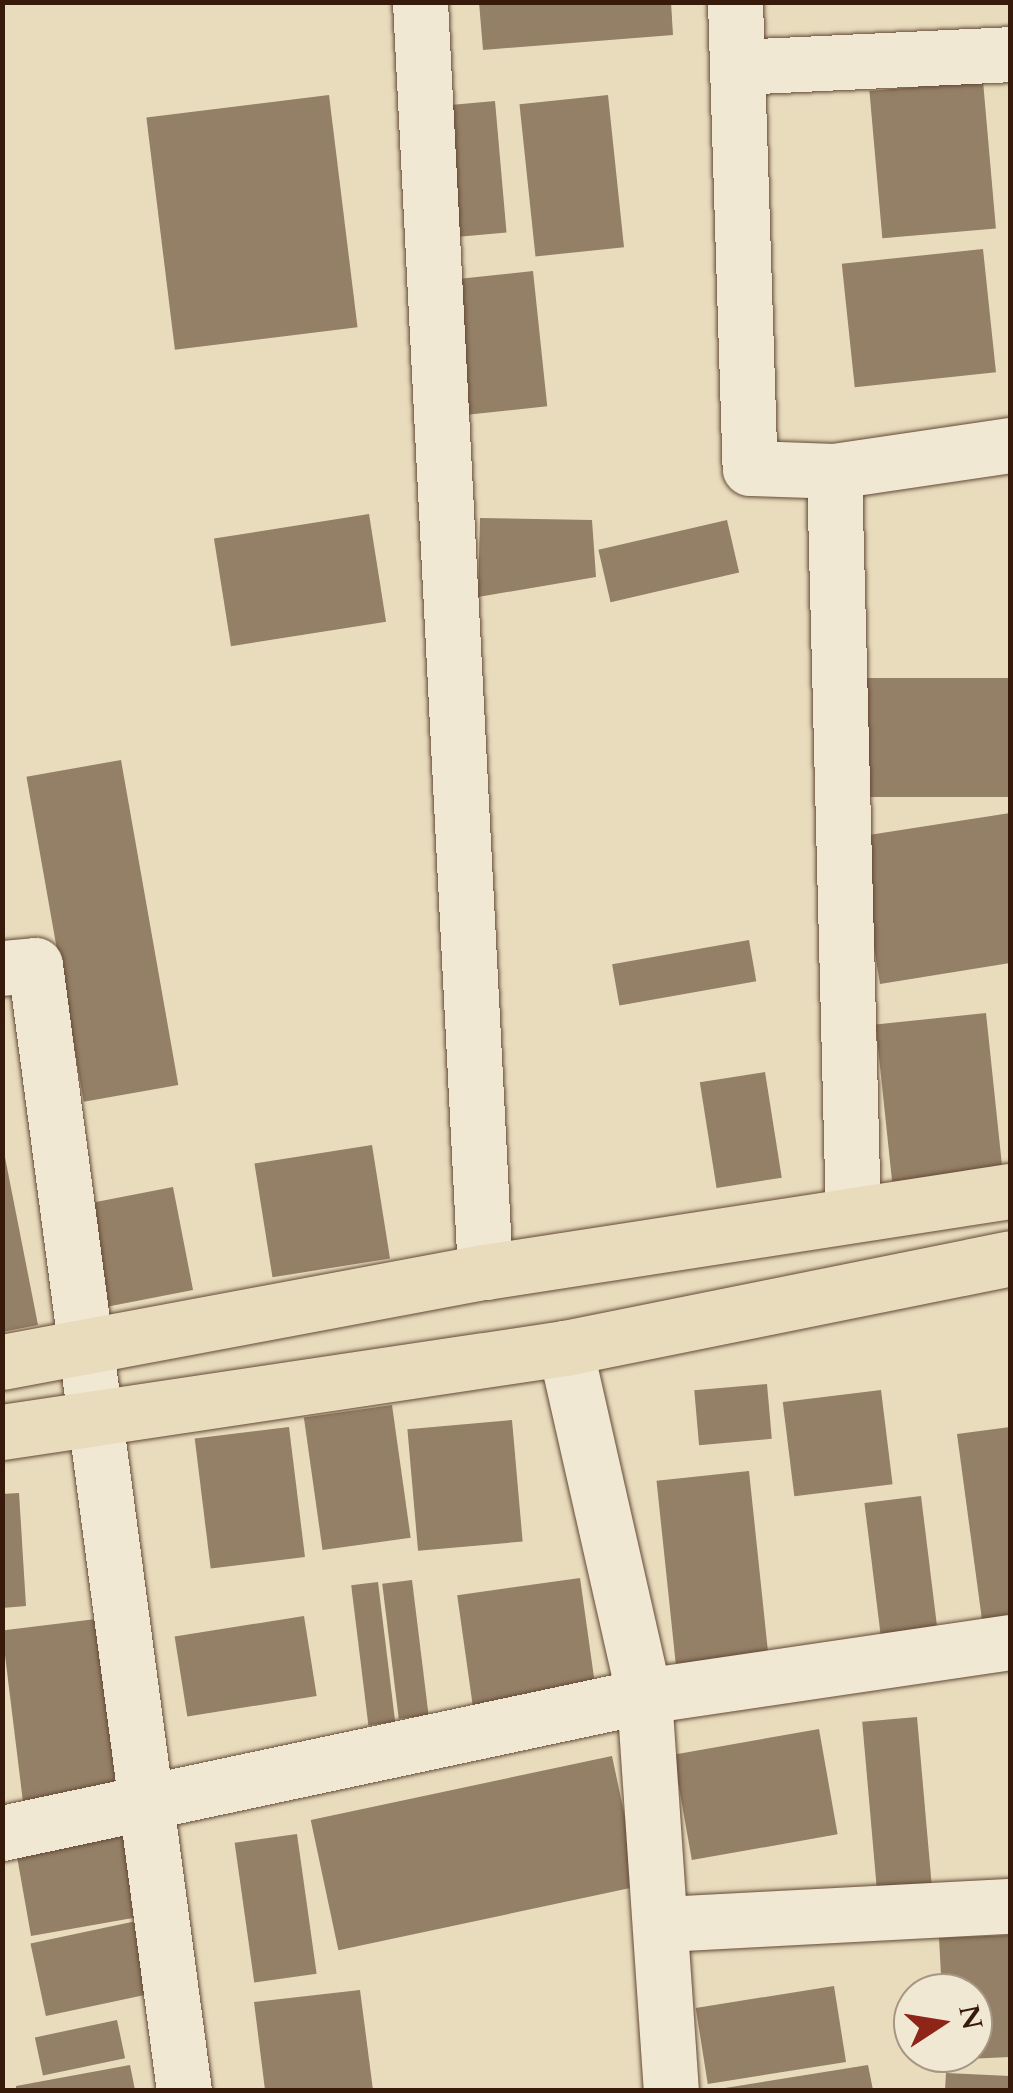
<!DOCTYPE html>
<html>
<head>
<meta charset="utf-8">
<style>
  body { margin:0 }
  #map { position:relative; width:1013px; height:2093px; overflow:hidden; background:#e9dcbd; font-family:Cardo,serif }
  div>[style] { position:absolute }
  .building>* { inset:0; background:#947f67; transform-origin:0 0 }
  .roads { filter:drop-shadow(0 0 2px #644a36) drop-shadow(0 0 2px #644a36) }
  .minor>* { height:55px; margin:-27.5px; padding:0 27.5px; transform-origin:27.5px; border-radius:27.5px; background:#f1e8d4 }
  .major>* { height:55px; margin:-27.5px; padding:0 27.5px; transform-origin:27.5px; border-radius:27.5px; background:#e9dcbd }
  span { translate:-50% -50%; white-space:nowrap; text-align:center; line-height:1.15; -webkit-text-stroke:8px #f1e8d4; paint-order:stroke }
  .frame { position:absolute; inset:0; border:5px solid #371a09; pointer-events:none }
  .north { position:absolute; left:893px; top:1973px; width:100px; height:100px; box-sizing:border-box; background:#f1e8d4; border:2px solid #a79683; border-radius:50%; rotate:78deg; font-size:28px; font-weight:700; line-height:40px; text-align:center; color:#371a09 }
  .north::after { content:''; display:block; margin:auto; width:35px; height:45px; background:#8f2418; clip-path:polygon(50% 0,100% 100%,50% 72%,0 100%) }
</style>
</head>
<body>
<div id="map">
  <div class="building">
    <div style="clip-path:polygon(479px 2px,671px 2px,673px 35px,483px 50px)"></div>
    <div style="left:983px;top:81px;width:148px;height:114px;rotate:85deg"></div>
    <div style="left:329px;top:95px;width:234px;height:184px;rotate:83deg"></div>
    <div style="left:608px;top:95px;width:153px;height:89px;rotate:84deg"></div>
    <div style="left:495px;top:101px;width:132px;height:56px;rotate:85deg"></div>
    <div style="left:983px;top:249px;width:124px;height:142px;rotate:84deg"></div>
    <div style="left:533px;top:271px;width:136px;height:90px;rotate:84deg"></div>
    <div style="left:369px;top:514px;width:109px;height:157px;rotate:81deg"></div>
    <div style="clip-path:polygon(480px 518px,592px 520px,596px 577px,478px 597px)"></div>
    <div style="left:727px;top:520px;width:54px;height:132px;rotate:77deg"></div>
    <div style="left:1010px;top:678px;width:119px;height:150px;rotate:90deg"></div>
    <div style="left:121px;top:760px;width:330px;height:96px;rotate:80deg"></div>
    <div style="clip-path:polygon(1010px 813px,1010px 963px,880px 984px,856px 837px)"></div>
    <div style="left:749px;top:940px;width:42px;height:139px;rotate:80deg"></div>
    <div style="left:986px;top:1013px;width:158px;height:111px;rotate:84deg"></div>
    <div style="left:765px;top:1072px;width:107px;height:66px;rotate:81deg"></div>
    <div style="clip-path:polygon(2px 1142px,38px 1325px,2px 1332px)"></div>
    <div style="left:372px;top:1145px;width:115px;height:119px;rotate:81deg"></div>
    <div style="left:173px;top:1187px;width:105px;height:89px;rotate:79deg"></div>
    <div style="left:767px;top:1384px;width:55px;height:73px;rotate:85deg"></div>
    <div style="left:881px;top:1390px;width:95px;height:99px;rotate:83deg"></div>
    <div style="left:392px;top:1405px;width:134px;height:89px;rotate:82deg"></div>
    <div style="left:512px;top:1420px;width:122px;height:105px;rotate:85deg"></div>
    <div style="left:289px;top:1427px;width:131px;height:95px;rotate:83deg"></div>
    <div style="clip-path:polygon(1010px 1427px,1010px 1617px,982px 1620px,957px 1434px)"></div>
    <div style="left:749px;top:1471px;width:187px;height:93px;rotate:84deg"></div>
    <div style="clip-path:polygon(19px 1493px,26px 1606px,2px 1608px,2px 1494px)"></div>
    <div style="left:921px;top:1496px;width:154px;height:57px;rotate:83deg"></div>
    <div style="left:580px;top:1578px;width:118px;height:124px;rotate:82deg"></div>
    <div style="left:412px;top:1580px;width:136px;height:30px;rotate:83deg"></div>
    <div style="left:378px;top:1582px;width:141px;height:27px;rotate:83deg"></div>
    <div style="left:129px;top:1615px;width:186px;height:128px;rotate:83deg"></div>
    <div style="left:304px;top:1616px;width:81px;height:131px;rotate:81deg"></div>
    <div style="left:917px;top:1717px;width:168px;height:55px;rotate:85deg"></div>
    <div style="left:819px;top:1729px;width:107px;height:148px;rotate:80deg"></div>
    <div style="left:612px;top:1756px;width:133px;height:308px;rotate:78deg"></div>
    <div style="left:125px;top:1824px;width:94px;height:112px;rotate:80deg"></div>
    <div style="left:297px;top:1834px;width:141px;height:63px;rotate:82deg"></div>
    <div style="left:141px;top:1920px;width:74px;height:113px;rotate:78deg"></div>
    <div style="clip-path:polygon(1010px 1935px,1010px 2057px,945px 2060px,945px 2053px,973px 2053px,973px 1993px,942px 1993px,939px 1938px)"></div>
    <div style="left:834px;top:1986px;width:77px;height:140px;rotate:81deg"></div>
    <div style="clip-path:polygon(360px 1990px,373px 2090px,265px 2090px,254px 2002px)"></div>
    <div style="left:117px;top:2020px;width:39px;height:84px;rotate:78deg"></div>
    <div style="clip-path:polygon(130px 2065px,135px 2090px,16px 2090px,16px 2086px)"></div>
    <div style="clip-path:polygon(868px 2065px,873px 2090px,725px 2090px,725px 2088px)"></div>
    <div style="clip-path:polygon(946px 2073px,1010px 2076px,1010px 2090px,945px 2090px)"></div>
  </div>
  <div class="roads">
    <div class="minor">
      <div style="left:420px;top:2px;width:1272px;rotate:87.07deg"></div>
      <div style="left:735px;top:2px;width:466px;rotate:88.2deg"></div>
      <div style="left:750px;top:468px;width:84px;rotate:2deg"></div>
      <div style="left:834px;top:471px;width:743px;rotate:88.54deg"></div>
      <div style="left:737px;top:67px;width:273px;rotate:-2.7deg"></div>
      <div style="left:834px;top:471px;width:178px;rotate:-8.4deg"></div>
      <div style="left:2px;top:968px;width:33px;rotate:-5deg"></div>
      <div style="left:35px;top:965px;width:1135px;rotate:82.46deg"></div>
      <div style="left:565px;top:1348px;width:357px;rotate:77.2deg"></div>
      <div style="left:644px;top:1696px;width:395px;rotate:86.1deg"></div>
      <div style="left:2px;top:1833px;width:656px;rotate:-12.05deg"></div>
      <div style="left:644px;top:1696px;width:370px;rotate:-8.4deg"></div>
      <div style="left:663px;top:1924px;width:347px;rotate:-3deg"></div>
    </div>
    <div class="major">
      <div style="left:2px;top:1362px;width:491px;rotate:-10.6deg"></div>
      <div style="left:485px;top:1272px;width:531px;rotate:-8.77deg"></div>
      <div style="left:2px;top:1432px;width:569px;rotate:-8.49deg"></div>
      <div style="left:565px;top:1348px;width:454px;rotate:-11.4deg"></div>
    </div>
  </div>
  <div class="frame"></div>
  <div class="north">N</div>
</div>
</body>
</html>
